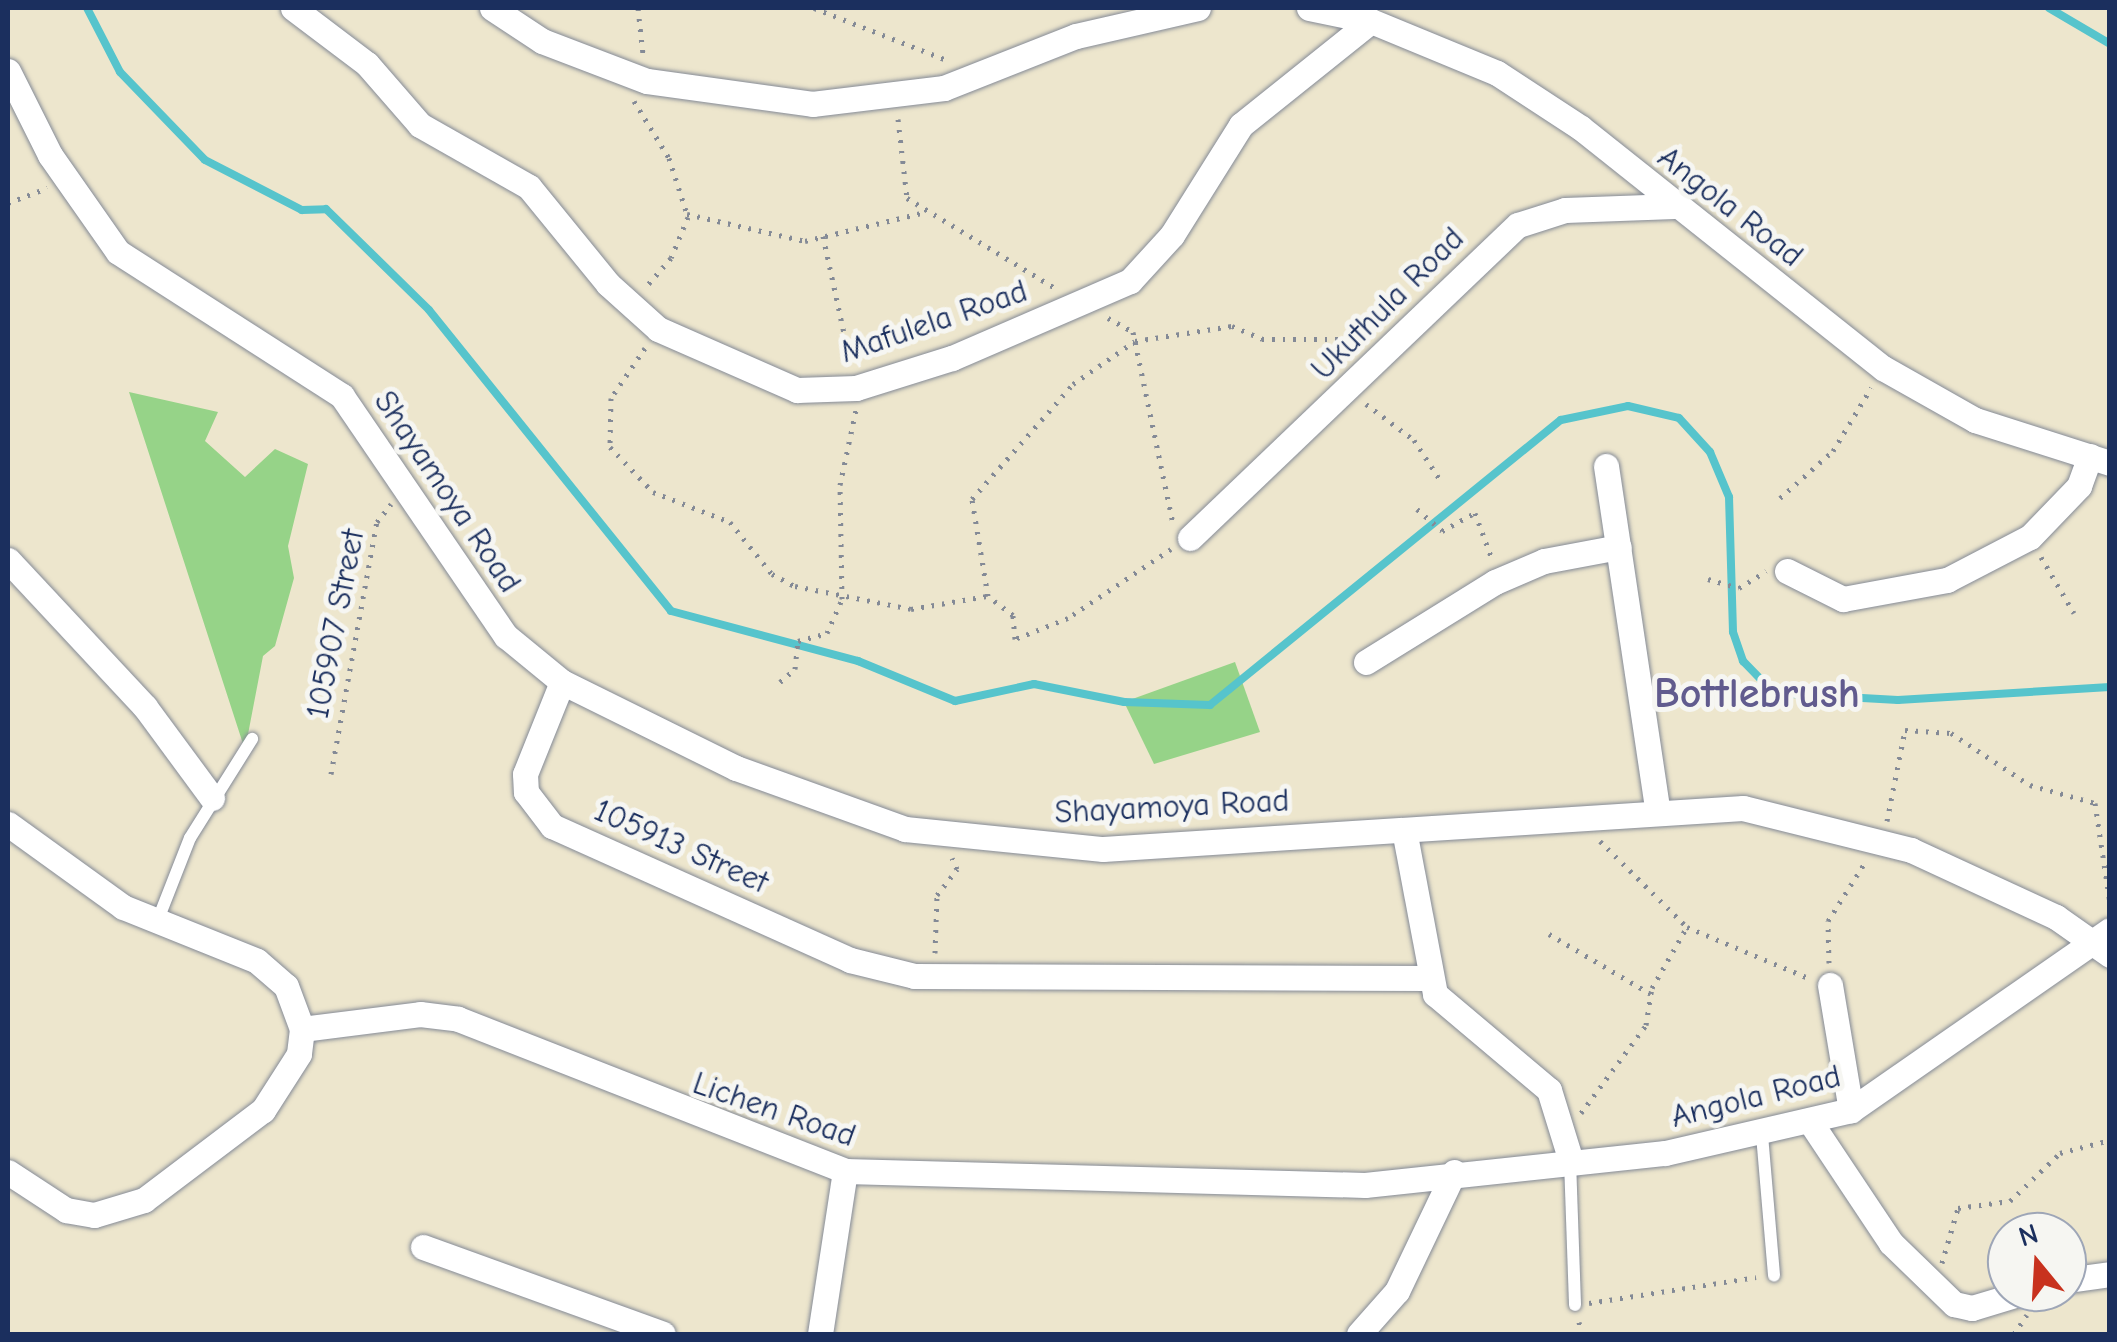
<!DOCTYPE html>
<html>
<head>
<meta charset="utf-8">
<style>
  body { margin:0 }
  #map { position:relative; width:2117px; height:1342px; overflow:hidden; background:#ede6cd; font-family:"Comic Neue",sans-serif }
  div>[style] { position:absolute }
  .green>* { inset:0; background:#96d388 }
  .stream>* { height:8px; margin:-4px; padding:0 4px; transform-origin:4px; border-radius:4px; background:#56c4cc }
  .path>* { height:5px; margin-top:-2.5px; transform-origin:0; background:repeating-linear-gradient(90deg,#848a96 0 2.5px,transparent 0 10.5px) }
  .roads { filter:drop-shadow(0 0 2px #848a96) drop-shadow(0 0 2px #848a96) }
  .lane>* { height:12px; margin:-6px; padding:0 6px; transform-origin:6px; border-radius:6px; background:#fff }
  .street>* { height:25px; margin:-12.5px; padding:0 12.5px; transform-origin:12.5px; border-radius:12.5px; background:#fff }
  span { translate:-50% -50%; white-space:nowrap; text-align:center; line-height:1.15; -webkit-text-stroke:10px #f6f6f2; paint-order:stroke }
  .street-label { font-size:32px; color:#1b2f5e }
  .district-label { font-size:42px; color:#615b8e; font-weight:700 }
  .frame { position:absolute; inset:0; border:10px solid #1b2f5e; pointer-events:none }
  .north { position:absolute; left:1987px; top:1212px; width:100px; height:100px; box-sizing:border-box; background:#f6f6f2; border:2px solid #9ea6b7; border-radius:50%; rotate:342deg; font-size:28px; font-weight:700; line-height:40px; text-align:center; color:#1b2f5e }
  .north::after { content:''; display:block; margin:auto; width:35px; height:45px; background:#c8321e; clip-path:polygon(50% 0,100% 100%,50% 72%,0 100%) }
</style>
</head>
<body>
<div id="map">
  <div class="green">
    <div style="clip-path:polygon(129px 392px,218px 412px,205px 441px,245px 477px,275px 449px,308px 464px,288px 546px,294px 578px,275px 646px,263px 656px,245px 750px)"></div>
    <div style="clip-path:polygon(1235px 662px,1260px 732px,1154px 764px,1124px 702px)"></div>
  </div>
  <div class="stream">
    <div style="left:87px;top:8px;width:72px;rotate:62.7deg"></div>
    <div style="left:120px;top:72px;width:122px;rotate:46deg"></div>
    <div style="left:205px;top:160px;width:109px;rotate:27.3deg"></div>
    <div style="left:302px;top:210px;width:24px;rotate:-2deg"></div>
    <div style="left:326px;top:209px;width:144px;rotate:44.4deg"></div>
    <div style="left:429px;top:310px;width:386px;rotate:51.2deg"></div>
    <div style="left:671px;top:611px;width:194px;rotate:15deg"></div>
    <div style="left:858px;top:661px;width:105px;rotate:22.4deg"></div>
    <div style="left:955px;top:701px;width:81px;rotate:-12.1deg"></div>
    <div style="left:1034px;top:684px;width:92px;rotate:11.3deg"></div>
    <div style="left:1124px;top:702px;width:86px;rotate:2deg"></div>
    <div style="left:1210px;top:705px;width:452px;rotate:-39.1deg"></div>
    <div style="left:1561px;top:420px;width:68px;rotate:-11.8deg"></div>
    <div style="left:1628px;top:406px;width:52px;rotate:13.2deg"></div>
    <div style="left:1679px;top:418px;width:46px;rotate:47.6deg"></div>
    <div style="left:1710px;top:452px;width:49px;rotate:67.1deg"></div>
    <div style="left:1729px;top:497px;width:135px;rotate:88.3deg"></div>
    <div style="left:1733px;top:632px;width:31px;rotate:71deg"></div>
    <div style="left:1743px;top:661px;width:45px;rotate:45.9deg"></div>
    <div style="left:1774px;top:693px;width:124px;rotate:3.2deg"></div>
    <div style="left:1898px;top:700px;width:212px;rotate:-3.5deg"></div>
    <div style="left:2049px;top:8px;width:71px;rotate:30.5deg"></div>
  </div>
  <div class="path">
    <div style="left:638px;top:8px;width:46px;rotate:83.8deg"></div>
    <div style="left:814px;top:8px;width:145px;rotate:21.4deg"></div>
    <div style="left:634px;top:101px;width:67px;rotate:58.4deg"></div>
    <div style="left:669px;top:158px;width:62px;rotate:72.1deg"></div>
    <div style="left:688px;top:217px;width:44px;rotate:112.5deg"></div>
    <div style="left:671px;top:258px;width:38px;rotate:131deg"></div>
    <div style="left:898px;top:119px;width:80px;rotate:83.5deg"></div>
    <div style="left:907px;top:198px;width:173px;rotate:31.3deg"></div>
    <div style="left:8px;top:203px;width:42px;rotate:-21deg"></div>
    <div style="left:687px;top:214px;width:121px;rotate:12.9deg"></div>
    <div style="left:805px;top:241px;width:124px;rotate:-13.5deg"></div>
    <div style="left:823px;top:236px;width:132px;rotate:77.8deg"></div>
    <div style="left:1108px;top:318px;width:29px;rotate:29deg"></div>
    <div style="left:1133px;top:332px;width:196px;rotate:78.2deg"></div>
    <div style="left:645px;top:348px;width:60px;rotate:124.2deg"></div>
    <div style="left:611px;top:398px;width:49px;rotate:91.2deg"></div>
    <div style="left:610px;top:447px;width:62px;rotate:46.3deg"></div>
    <div style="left:653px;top:492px;width:83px;rotate:21.3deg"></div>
    <div style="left:730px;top:522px;width:67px;rotate:51.1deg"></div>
    <div style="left:772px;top:574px;width:26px;rotate:28deg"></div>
    <div style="left:795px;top:586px;width:118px;rotate:11.2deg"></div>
    <div style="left:911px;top:609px;width:77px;rotate:-9.7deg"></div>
    <div style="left:1366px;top:404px;width:60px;rotate:36.9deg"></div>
    <div style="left:1414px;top:440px;width:45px;rotate:56.7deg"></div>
    <div style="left:1780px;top:498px;width:71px;rotate:-41.6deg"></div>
    <div style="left:1833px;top:451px;width:74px;rotate:-58.9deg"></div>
    <div style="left:1417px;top:509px;width:33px;rotate:41deg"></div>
    <div style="left:1442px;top:531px;width:38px;rotate:-29deg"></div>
    <div style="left:1475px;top:513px;width:49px;rotate:69.7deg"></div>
    <div style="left:1171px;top:549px;width:124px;rotate:146.2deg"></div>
    <div style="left:1068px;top:618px;width:57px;rotate:158.4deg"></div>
    <div style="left:1015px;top:639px;width:24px;rotate:-95deg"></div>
    <div style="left:1013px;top:615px;width:31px;rotate:-143deg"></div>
    <div style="left:988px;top:596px;width:98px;rotate:-99.4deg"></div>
    <div style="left:972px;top:499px;width:153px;rotate:-48.7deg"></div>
    <div style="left:1073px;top:384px;width:75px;rotate:-34.7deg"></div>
    <div style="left:1135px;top:341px;width:98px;rotate:-8.8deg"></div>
    <div style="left:1232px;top:326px;width:33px;rotate:23deg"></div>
    <div style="left:1262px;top:339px;width:104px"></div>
    <div style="left:2041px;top:557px;width:65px;rotate:59.5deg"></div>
    <div style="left:1708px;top:579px;width:32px;rotate:16deg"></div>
    <div style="left:1739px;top:588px;width:32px;rotate:-32deg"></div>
    <div style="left:780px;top:682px;width:20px;rotate:-41deg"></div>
    <div style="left:795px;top:669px;width:28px;rotate:-84deg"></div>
    <div style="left:798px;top:641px;width:30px;rotate:-15deg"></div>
    <div style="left:827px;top:633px;width:37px;rotate:-66deg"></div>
    <div style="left:842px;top:599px;width:114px;rotate:-91deg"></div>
    <div style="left:840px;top:485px;width:77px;rotate:-78deg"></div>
    <div style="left:331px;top:774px;width:256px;rotate:-79.7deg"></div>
    <div style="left:377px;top:522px;width:23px;rotate:-52deg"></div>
    <div style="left:1887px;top:821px;width:93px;rotate:-78.8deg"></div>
    <div style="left:1905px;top:730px;width:46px;rotate:3.7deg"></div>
    <div style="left:1951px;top:733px;width:95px;rotate:33.4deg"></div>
    <div style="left:2030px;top:785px;width:67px;rotate:15.5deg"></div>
    <div style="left:2095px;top:803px;width:101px;rotate:81.5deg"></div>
    <div style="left:1600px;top:841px;width:122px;rotate:44.7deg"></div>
    <div style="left:1687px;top:927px;width:134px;rotate:22.8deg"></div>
    <div style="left:1549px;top:934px;width:118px;rotate:30.5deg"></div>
    <div style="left:935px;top:953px;width:58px;rotate:-88deg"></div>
    <div style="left:937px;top:895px;width:33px;rotate:-52deg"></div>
    <div style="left:957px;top:869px;width:12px;rotate:-114deg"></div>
    <div style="left:1829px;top:963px;width:42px;rotate:-91.4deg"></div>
    <div style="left:1828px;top:921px;width:71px;rotate:-57.7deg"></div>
    <div style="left:1581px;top:1113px;width:109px;rotate:-53.5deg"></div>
    <div style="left:1646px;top:1025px;width:37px;rotate:-81deg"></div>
    <div style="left:1652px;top:988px;width:70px;rotate:-60.2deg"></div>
    <div style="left:1942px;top:1263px;width:57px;rotate:-73.8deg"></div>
    <div style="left:1958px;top:1208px;width:52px;rotate:-7.7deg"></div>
    <div style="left:2010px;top:1201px;width:69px;rotate:-43.8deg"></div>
    <div style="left:2060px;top:1153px;width:52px;rotate:-14.6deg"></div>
    <div style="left:1589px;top:1303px;width:169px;rotate:-8.8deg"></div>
    <div style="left:1579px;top:1322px;width:12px;rotate:76deg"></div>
    <div style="left:2014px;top:1334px;width:23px;rotate:-56deg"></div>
  </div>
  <div class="roads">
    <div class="lane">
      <div style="left:157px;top:922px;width:90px;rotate:-68.6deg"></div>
      <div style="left:190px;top:838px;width:117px;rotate:-57.9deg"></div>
      <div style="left:1762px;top:1135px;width:141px;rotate:85.1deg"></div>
      <div style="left:1570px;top:1161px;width:144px;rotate:88deg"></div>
    </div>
    <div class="street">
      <div style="left:293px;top:8px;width:93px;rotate:37.1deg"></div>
      <div style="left:367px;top:64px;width:81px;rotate:49deg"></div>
      <div style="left:420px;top:125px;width:125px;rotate:29.6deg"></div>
      <div style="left:529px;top:187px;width:125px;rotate:50.8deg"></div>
      <div style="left:608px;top:284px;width:67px;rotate:42deg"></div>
      <div style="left:658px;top:329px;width:152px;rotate:23.7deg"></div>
      <div style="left:797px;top:390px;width:59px;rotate:-1.9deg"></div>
      <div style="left:856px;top:388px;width:101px;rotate:-17.4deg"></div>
      <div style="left:952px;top:358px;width:194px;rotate:-23.4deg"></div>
      <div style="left:1130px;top:281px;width:62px;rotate:-47.6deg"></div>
      <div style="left:1172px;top:235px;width:130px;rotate:-57.9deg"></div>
      <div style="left:1241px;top:125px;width:166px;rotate:-38.7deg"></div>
      <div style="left:492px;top:8px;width:60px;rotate:33.4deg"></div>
      <div style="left:542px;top:41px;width:112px;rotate:20.9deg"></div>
      <div style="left:647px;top:81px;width:167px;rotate:7.9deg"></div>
      <div style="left:812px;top:104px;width:133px;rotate:-6.9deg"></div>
      <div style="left:944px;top:88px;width:142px;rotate:-21.5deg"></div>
      <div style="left:1076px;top:36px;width:125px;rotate:-12.9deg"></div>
      <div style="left:1309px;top:8px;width:63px;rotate:11.8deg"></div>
      <div style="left:1371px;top:21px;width:136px;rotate:22.4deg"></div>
      <div style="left:1497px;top:73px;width:100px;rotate:33.2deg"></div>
      <div style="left:1581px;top:128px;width:386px;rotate:38.5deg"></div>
      <div style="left:1883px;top:368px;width:106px;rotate:29.5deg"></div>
      <div style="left:1975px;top:420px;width:142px;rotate:17.7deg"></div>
      <div style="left:8px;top:71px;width:94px;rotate:63.4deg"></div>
      <div style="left:50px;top:155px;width:118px;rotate:55deg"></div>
      <div style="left:118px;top:252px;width:266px;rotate:32.7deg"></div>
      <div style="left:342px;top:396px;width:291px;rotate:55.7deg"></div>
      <div style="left:506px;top:636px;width:72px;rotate:39.4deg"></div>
      <div style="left:562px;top:682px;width:194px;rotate:26.3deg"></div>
      <div style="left:736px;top:768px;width:180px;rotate:19.8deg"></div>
      <div style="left:905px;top:829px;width:199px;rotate:5.8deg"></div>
      <div style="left:1103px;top:849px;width:641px;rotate:-3.67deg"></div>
      <div style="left:1743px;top:808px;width:173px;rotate:14deg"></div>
      <div style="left:1911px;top:850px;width:160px;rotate:24.8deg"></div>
      <div style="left:2056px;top:917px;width:66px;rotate:35.1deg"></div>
      <div style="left:1606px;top:466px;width:346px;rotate:81.5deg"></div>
      <div style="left:1190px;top:538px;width:453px;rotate:-43.7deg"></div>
      <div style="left:1518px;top:225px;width:49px;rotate:-17.7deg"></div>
      <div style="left:1565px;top:210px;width:109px;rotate:-2.1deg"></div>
      <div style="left:8px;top:560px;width:201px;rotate:47deg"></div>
      <div style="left:145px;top:707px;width:113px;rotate:53.6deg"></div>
      <div style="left:1787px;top:571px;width:63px;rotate:26.6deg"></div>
      <div style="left:1843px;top:599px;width:106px;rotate:-10.4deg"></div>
      <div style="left:1947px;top:580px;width:93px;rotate:-27.4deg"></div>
      <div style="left:2030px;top:537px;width:71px;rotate:-46.1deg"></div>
      <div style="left:2079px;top:486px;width:32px;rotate:-70deg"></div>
      <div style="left:1366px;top:662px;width:152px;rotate:-31.8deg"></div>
      <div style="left:1495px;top:582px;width:53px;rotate:-23.2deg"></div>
      <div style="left:1544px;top:561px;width:76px;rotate:-10.6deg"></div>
      <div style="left:562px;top:682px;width:99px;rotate:111.9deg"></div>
      <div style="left:525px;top:774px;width:18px;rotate:87deg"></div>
      <div style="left:526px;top:792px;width:43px;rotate:52.6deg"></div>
      <div style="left:552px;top:826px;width:327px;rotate:24.2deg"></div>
      <div style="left:850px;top:960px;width:66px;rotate:14deg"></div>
      <div style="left:914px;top:976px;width:515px;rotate:0.22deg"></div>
      <div style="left:8px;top:824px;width:142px;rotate:35.8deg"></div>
      <div style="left:123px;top:907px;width:144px;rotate:21.9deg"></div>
      <div style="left:257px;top:961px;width:38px;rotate:41deg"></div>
      <div style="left:286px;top:986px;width:46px;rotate:69.6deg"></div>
      <div style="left:302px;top:1029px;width:25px;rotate:97deg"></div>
      <div style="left:299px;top:1054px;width:67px;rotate:122.7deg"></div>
      <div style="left:263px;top:1110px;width:149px;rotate:142.9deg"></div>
      <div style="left:144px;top:1200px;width:52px;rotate:163.3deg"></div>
      <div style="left:94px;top:1215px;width:28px;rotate:-170deg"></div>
      <div style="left:66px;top:1210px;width:69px;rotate:-146.8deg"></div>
      <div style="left:1405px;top:835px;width:162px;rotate:79.3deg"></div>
      <div style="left:1435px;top:994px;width:149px;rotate:40.1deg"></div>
      <div style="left:1549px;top:1090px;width:71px;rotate:72.8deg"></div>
      <div style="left:1830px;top:985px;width:127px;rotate:80.5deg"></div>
      <div style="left:302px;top:1029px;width:119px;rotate:-7.2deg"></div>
      <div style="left:420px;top:1014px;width:38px;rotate:7deg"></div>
      <div style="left:458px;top:1019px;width:416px;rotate:21.4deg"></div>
      <div style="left:845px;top:1171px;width:520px;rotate:1.54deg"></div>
      <div style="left:1365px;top:1185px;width:302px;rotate:-6.1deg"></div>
      <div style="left:1665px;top:1153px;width:191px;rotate:-13deg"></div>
      <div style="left:1851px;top:1110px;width:315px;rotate:-34.8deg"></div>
      <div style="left:1811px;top:1123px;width:144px;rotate:56.3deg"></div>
      <div style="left:1891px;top:1243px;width:88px;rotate:44.1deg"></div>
      <div style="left:1954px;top:1304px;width:18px;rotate:13deg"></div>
      <div style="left:1972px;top:1308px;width:55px;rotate:-16.8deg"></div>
      <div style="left:423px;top:1247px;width:255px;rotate:19.9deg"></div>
      <div style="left:2067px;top:1280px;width:43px;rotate:-7.9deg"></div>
      <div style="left:820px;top:1334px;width:165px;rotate:-81.3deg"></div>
      <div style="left:1359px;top:1334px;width:57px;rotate:-48.5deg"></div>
      <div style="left:1397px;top:1291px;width:132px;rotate:-64.4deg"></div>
    </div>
  </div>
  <div class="street-label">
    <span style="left:1730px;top:207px;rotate:38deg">Angola Road</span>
    <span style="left:1388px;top:304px;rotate:-45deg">Ukuthula Road</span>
    <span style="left:934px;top:322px;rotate:-19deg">Mafulela Road</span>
    <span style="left:447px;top:492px;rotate:56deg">Shayamoya Road</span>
    <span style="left:336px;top:624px;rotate:-79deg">105907 Street</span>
    <span style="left:1172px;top:807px;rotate:-3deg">Shayamoya Road</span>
    <span style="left:681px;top:847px;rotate:24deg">105913 Street</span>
    <span style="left:1756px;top:1097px;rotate:-14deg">Angola Road</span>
    <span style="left:774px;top:1110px;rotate:19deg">Lichen Road</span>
  </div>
  <div class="district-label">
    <span style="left:1757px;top:694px">Bottlebrush</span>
  </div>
  <div class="frame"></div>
  <div class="north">N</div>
</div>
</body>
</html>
